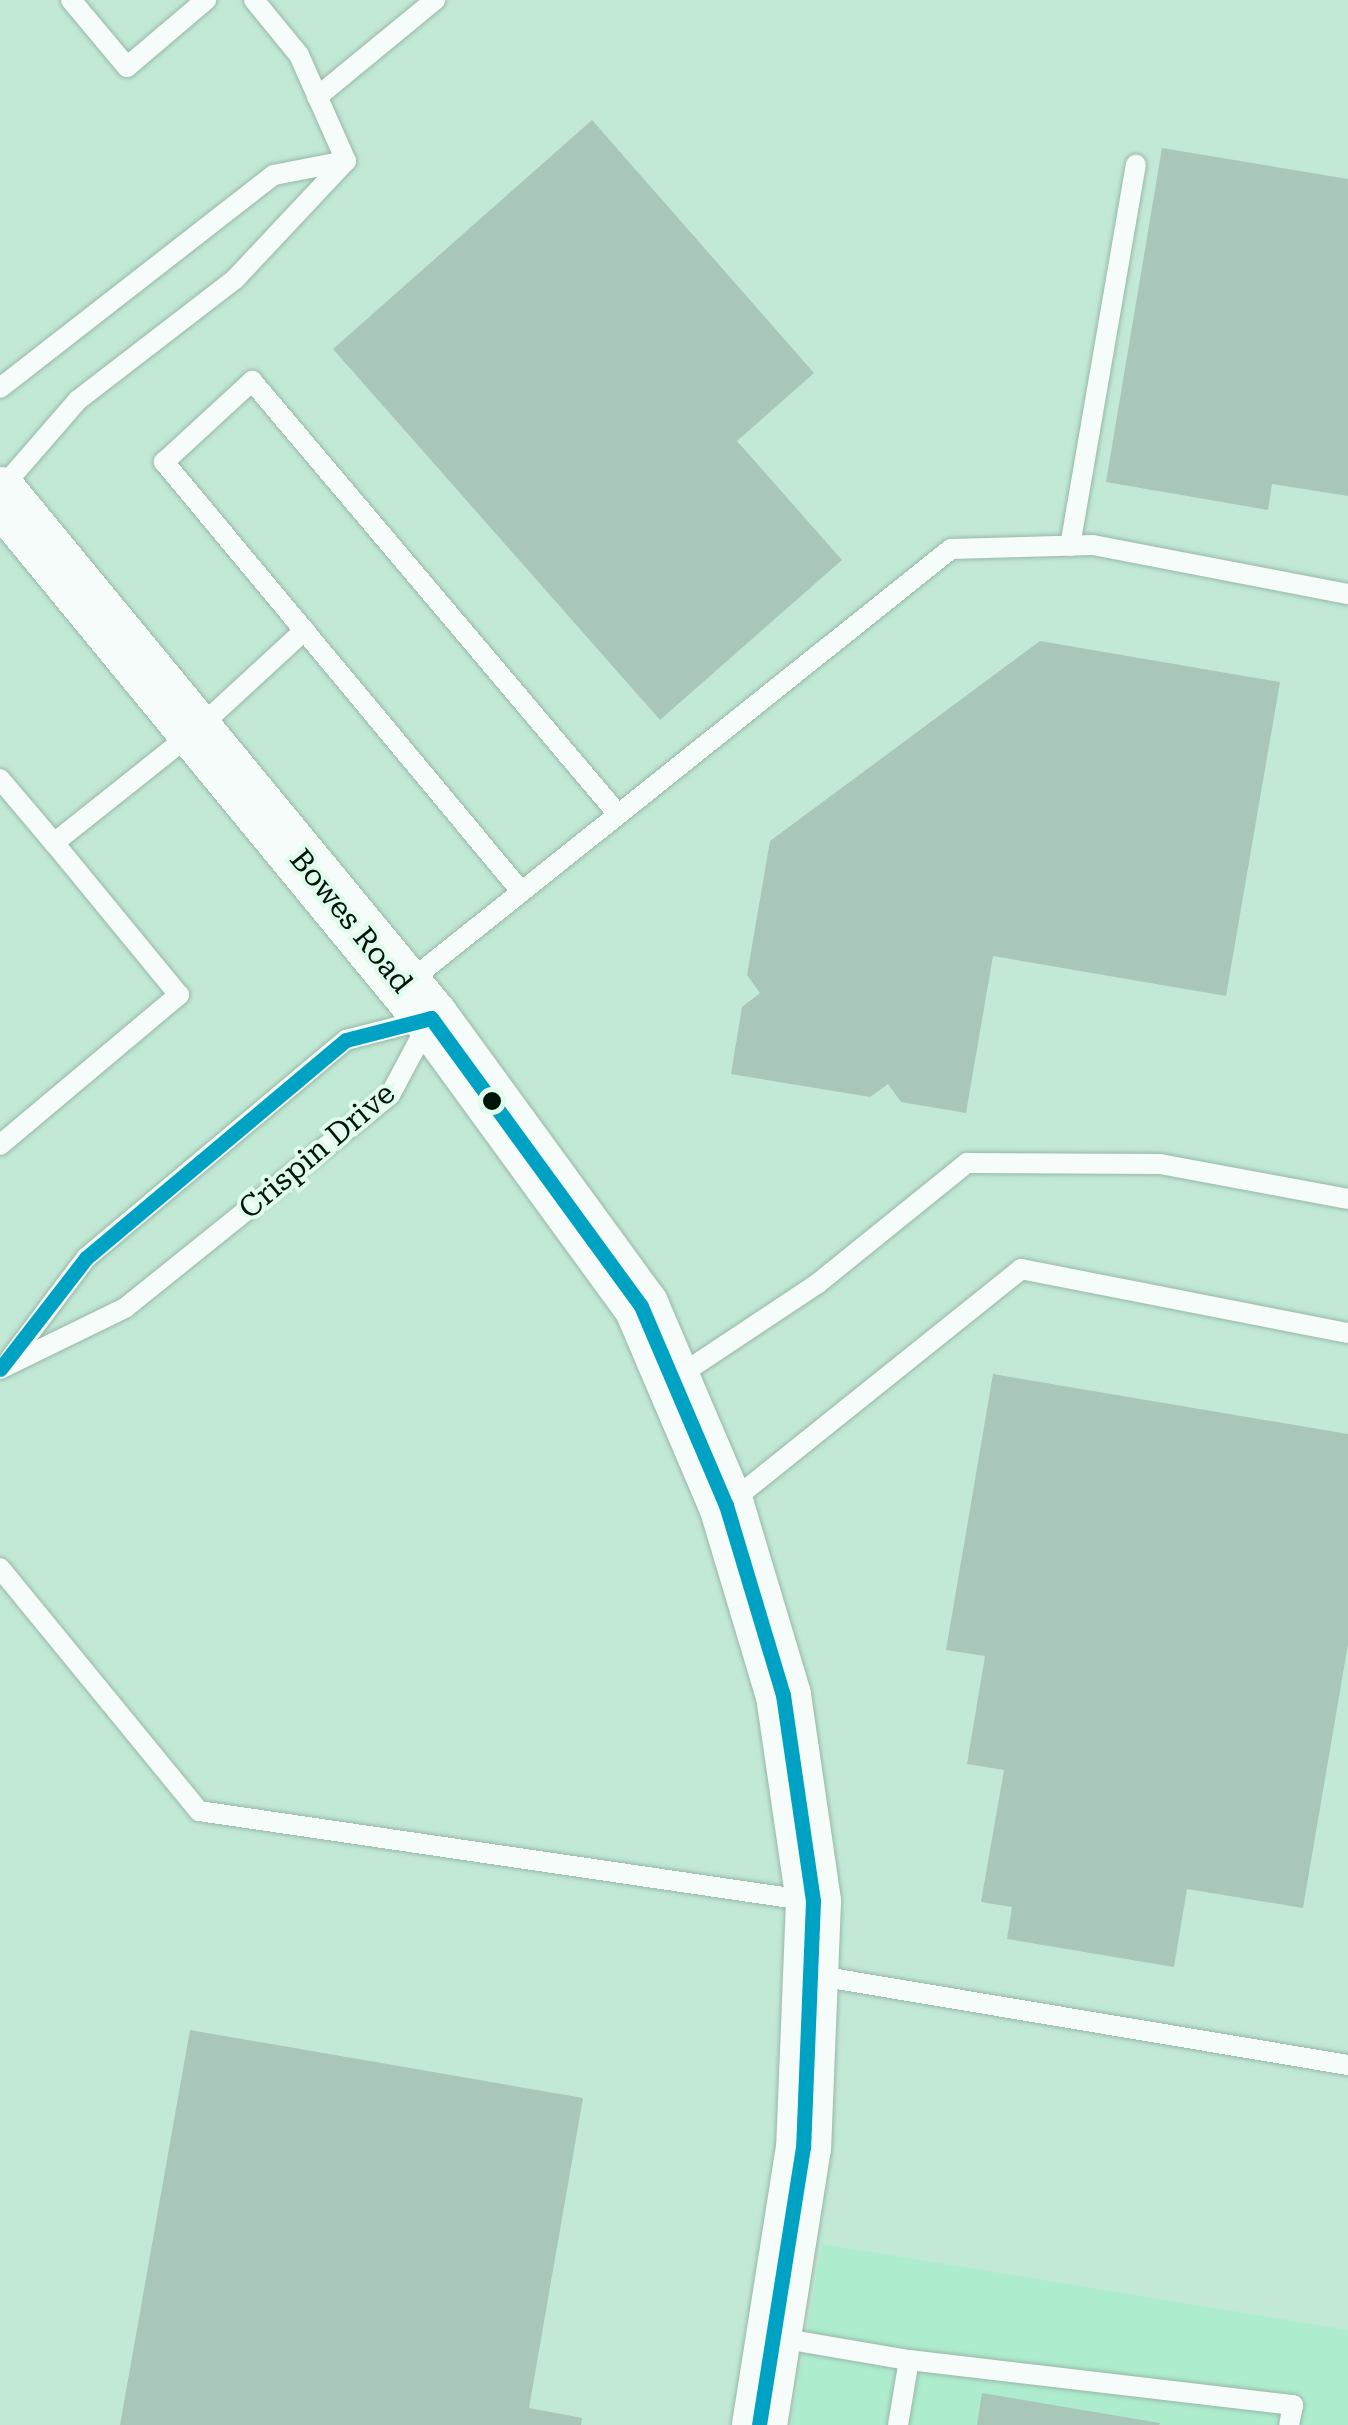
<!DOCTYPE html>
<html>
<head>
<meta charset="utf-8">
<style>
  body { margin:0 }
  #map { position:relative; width:1348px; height:2425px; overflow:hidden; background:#c2e9d6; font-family:"Roboto Serif",serif }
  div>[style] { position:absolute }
  .built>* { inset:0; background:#aeecce }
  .building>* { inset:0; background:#a8c7b8 }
  .roads { filter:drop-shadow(0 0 2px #98b7a8) drop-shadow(0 0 2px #98b7a8) }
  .lane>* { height:20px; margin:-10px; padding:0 10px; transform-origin:10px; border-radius:10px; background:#f6fcf9 }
  .secondary>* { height:55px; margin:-27.5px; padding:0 27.5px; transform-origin:27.5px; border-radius:27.5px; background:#f6fcf9 }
  .bus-1>* { height:15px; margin:-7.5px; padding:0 7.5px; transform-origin:7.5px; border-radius:7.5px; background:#00a2c4 }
  .dots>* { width:28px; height:28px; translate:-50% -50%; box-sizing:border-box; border:5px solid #e0fced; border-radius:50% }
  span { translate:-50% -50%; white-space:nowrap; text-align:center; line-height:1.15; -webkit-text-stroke:8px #e0fced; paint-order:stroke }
  .street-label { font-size:30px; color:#001409 }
</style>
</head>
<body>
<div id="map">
  <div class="built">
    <div style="clip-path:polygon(822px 2244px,1348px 2330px,1348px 2425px,791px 2425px)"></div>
  </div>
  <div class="building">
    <div style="clip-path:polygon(592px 120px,814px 373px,737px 441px,842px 560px,660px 720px,333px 349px)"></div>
    <div style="clip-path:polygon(1162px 148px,1348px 179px,1348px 496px,1272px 484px,1268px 510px,1106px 482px)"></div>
    <div style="clip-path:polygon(1040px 641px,1280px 682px,1226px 996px,993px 956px,966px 1113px,901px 1102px,888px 1084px,870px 1097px,731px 1074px,742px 1007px,760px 993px,747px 975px,770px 841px)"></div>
    <div style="clip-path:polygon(993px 1374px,1348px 1434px,1348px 1644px,1303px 1908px,1187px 1889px,1174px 1967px,1007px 1939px,1012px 1907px,981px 1902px,1004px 1770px,967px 1764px,985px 1656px,946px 1650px)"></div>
    <div style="clip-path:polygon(190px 2030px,583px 2098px,529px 2408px,582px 2418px,581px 2425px,120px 2425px)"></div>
    <div style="clip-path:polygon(982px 2393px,1160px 2423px,1159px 2425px,977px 2425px)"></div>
  </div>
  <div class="roads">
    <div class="lane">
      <div style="left:71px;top:0;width:87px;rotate:50.1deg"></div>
      <div style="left:127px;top:67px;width:104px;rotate:-40.3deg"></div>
      <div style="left:254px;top:0;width:71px;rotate:50.7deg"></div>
      <div style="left:299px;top:55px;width:116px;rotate:66.1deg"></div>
      <div style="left:317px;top:97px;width:153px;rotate:-39.4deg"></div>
      <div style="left:0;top:388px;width:347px;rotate:-37.9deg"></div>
      <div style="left:274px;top:175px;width:73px;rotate:-11deg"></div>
      <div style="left:0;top:490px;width:119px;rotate:-49.1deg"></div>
      <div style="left:78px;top:400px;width:198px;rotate:-37.6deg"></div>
      <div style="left:235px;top:279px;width:162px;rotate:-46.8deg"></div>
      <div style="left:1070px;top:546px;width:387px;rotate:-80.2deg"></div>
      <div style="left:0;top:779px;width:84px;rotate:49.8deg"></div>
      <div style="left:520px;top:890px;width:557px;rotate:-129.75deg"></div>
      <div style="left:164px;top:462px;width:120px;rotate:-42.6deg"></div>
      <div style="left:252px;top:381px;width:566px;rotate:49.81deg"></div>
      <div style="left:406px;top:984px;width:697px;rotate:-38.6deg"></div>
      <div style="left:951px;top:549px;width:142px;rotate:-1.6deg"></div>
      <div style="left:1093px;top:545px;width:260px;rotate:10.9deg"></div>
      <div style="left:0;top:1145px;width:234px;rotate:-40deg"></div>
      <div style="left:179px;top:995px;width:197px;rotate:-129.4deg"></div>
      <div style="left:54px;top:843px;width:180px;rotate:-38.5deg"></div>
      <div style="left:195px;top:731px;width:149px;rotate:-42.6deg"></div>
      <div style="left:10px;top:1359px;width:126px;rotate:-53deg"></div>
      <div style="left:86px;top:1258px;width:339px;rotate:-40deg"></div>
      <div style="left:346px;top:1040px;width:81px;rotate:-14.4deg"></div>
      <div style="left:0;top:1369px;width:139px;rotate:-26deg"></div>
      <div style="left:125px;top:1308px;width:340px;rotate:-38.8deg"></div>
      <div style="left:390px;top:1095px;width:83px;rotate:-61.9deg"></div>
      <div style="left:674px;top:1379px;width:172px;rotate:-33.6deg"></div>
      <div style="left:817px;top:1284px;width:193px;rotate:-38.9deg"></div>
      <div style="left:967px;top:1163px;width:193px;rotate:0.3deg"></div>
      <div style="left:1160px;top:1164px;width:191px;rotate:10.5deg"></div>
      <div style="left:728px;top:1504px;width:376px;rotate:-38.7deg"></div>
      <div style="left:1021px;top:1269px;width:333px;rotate:11.1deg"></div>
      <div style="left:0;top:1568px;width:314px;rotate:50.7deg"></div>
      <div style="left:199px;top:1811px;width:619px;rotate:8.37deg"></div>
      <div style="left:813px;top:1975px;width:543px;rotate:9.55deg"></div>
      <div style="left:774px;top:2337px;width:137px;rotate:9.7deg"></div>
      <div style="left:909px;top:2360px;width:387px;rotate:6.7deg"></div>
      <div style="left:1293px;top:2405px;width:20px;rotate:101deg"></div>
      <div style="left:898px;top:2425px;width:66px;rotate:-80.4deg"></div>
    </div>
    <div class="secondary">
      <div style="left:0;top:494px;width:678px;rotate:50.56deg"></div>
      <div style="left:431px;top:1018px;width:356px;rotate:53.9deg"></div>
      <div style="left:641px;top:1306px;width:216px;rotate:66.9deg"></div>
      <div style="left:726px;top:1505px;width:198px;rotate:73.3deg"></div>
      <div style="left:783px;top:1695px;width:208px;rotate:81.7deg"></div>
      <div style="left:813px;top:1901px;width:246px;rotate:92.3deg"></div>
      <div style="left:803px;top:2147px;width:281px;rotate:99deg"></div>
    </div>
  </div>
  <div class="bus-1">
    <div style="left:0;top:1369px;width:140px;rotate:-52.2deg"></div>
    <div style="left:86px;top:1258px;width:339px;rotate:-40deg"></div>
    <div style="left:346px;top:1040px;width:88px;rotate:-14.5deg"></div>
    <div style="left:431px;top:1018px;width:356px;rotate:53.9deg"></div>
    <div style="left:641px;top:1306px;width:216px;rotate:66.9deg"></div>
    <div style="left:726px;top:1505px;width:198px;rotate:73.3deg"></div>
    <div style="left:783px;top:1695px;width:208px;rotate:81.7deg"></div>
    <div style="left:813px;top:1901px;width:246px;rotate:92.3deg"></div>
    <div style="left:803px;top:2147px;width:281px;rotate:99deg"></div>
  </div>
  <div class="dots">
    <div style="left:492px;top:1101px;background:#001409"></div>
  </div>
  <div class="street-label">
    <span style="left:351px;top:921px;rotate:51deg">Bowes Road</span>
    <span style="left:317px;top:1151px;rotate:-40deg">Crispin Drive</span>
  </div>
</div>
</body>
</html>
